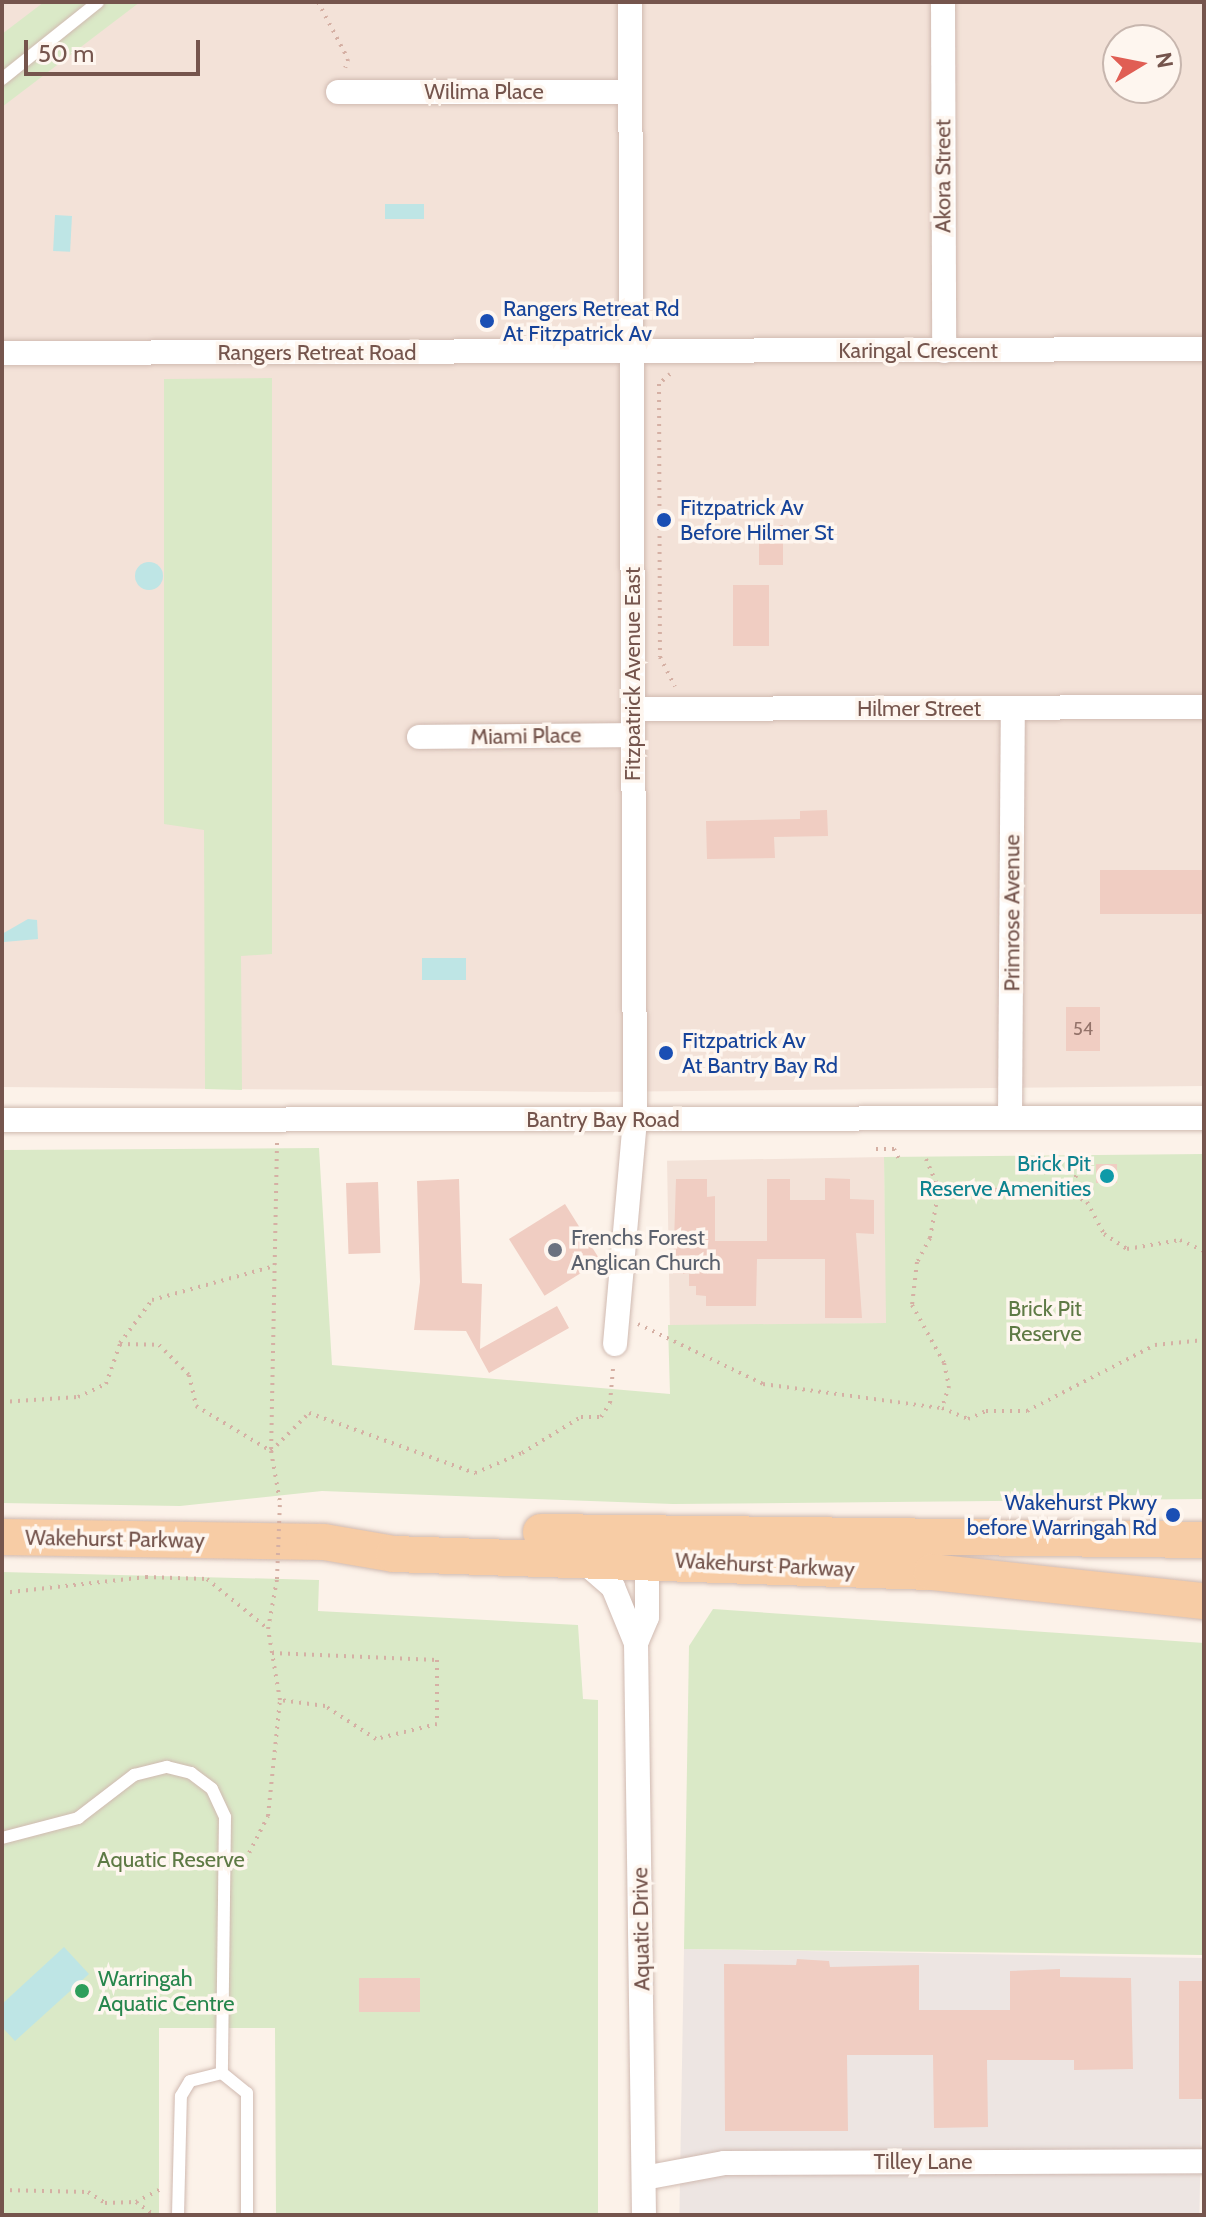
<!DOCTYPE html>
<html>
<head>
<meta charset="utf-8">
<style>
  body { margin:0 }
  #map { position:relative; width:1206px; height:2217px; overflow:hidden; background:#fcf2e9; font-family:Cabin,sans-serif }
  div>[style] { position:absolute }
  .residential>* { inset:0; background:#f3e2d8; transform-origin:0 0 }
  .industrial>* { inset:0; background:#ede5e2; transform-origin:0 0 }
  .green>* { inset:0; background:#dae9c7 }
  .water>* { inset:0; background:#bee5e5; transform-origin:0 0 }
  .round { border-radius:50% }
  .building>* { inset:0; background:#f0cdc2; transform-origin:0 0 }
  .path>* { height:4px; margin-top:-2px; transform-origin:0; background:repeating-linear-gradient(90deg,#d5b0a4 0 2px,transparent 0 8px) }
  .roads { filter:drop-shadow(0 0 2px #d0bab1) drop-shadow(0 0 2px #d0bab1) }
  .service>* { height:12px; margin:-6px; padding:0 6px; transform-origin:6px; border-radius:6px; background:#fff }
  .minor>* { height:24px; margin:-12px; padding:0 12px; transform-origin:12px; border-radius:12px; background:#fff }
  .primary>* { height:36px; margin:-18px; padding:0 18px; transform-origin:18px; border-radius:18px; background:#f7cca5 }
  .path-bridge>* { height:4px; margin-top:-2px; transform-origin:0; background:repeating-linear-gradient(90deg,#d5b0a4 0 2px,transparent 0 8px) }
  .dots>* { width:22px; height:22px; translate:-50% -50%; box-sizing:border-box; border:4px solid #fef6ef; border-radius:50% }
  span { translate:-50% -50%; white-space:nowrap; text-align:center; line-height:1.15; -webkit-text-stroke:7px #fef6ef; paint-order:stroke }
  .number-label { font-size:18px; color:#94736a }
  .number-label span { -webkit-text-stroke-width:0 }
  .street-label { font-size:22px; color:#75554d }
  .transit-label { font-size:22px; color:#164399 }
  .left { translate:0 -50%; text-align:left }
  .right { translate:-100% -50%; text-align:right }
  .culture-label { font-size:22px; color:#0d838f }
  .worship-label { font-size:22px; color:#5b616d }
  .park-label { font-size:22px; color:#5e7a45 }
  .leisure-label { font-size:22px; color:#27864d }
  .frame { position:absolute; inset:0; border:4px solid #75554d; pointer-events:none }
  .north { position:absolute; left:1102px; top:24px; width:80px; height:80px; box-sizing:border-box; background:#fef6ef; border:2px solid #c7b6ae; border-radius:50%; rotate:80deg; font-size:22px; font-weight:700; line-height:32px; text-align:center; color:#75554d }
  .north::after { content:''; display:block; margin:auto; width:28px; height:36px; background:#e05e54; clip-path:polygon(50% 0,100% 100%,50% 72%,0 100%) }
  .scale { position:absolute; left:24px; top:40px; width:176px; height:36px; box-sizing:border-box; border:4px solid #75554d; border-top:0; padding-left:10px; font-size:24px; line-height:28px; white-space:nowrap; color:#75554d; -webkit-text-stroke:6px #fef6ef; paint-order:stroke }
</style>
</head>
<body>
<div id="map">
  <div class="residential">
    <div style="clip-path:polygon(evenodd,2px 2px,1204px 2px,1204px 1086px,592px 1092px,2px 1087px,2px 2px,1118px 40px,1166px 40px,1166px 88px,1118px 88px,1118px 40px)"></div>
    <div style="left:884px;top:1157px;width:166px;height:217px;rotate:89deg"></div>
  </div>
  <div class="industrial">
    <div style="left:684px;top:1949px;width:520px;height:266px;rotate:1deg"></div>
  </div>
  <div class="green">
    <div style="clip-path:polygon(44px 2px,140px 2px,2px 107px,2px 34px)"></div>
    <div style="clip-path:polygon(272px 378px,272px 954px,241px 956px,242px 1090px,205px 1089px,204px 830px,164px 824px,164px 379px)"></div>
    <div style="clip-path:polygon(319px 1148px,332px 1365px,670px 1394px,668px 1325px,886px 1323px,884px 1157px,1204px 1154px,1204px 1499px,673px 1504px,322px 1491px,180px 1506px,2px 1503px,2px 1150px)"></div>
    <div style="clip-path:polygon(2px 1572px,319px 1580px,318px 1611px,578px 1625px,583px 1699px,598px 1700px,598px 2215px,276px 2215px,275px 2028px,159px 2028px,159px 2215px,2px 2215px)"></div>
    <div style="clip-path:polygon(713px 1609px,1204px 1643px,1204px 1955px,684px 1949px,689px 1646px)"></div>
  </div>
  <div class="water">
    <div style="left:385px;top:204px;width:39px;height:15px"></div>
    <div style="left:55px;top:215px;width:17px;height:36px;rotate:3deg"></div>
    <div class="round" style="left:135px;top:562px;width:28px;height:28px"></div>
    <div style="clip-path:polygon(28px 919px,37px 920px,38px 939px,4px 942px,2px 934px)"></div>
    <div style="left:422px;top:958px;width:44px;height:22px"></div>
    <div style="clip-path:polygon(64px 1947px,89px 1974px,15px 2041px,2px 2027px,2px 2004px)"></div>
  </div>
  <div class="building">
    <div style="left:759px;top:525px;width:24px;height:40px"></div>
    <div style="left:769px;top:585px;width:61px;height:36px;rotate:90deg"></div>
    <div style="clip-path:polygon(827px 810px,828px 836px,774px 837px,775px 858px,707px 859px,706px 821px,800px 819px,800px 811px)"></div>
    <div style="left:1204px;top:870px;width:44px;height:104px;rotate:90deg"></div>
    <div style="left:1066px;top:1007px;width:34px;height:44px"></div>
    <div style="left:1117px;top:1164px;width:19px;height:21px;rotate:90deg"></div>
    <div style="clip-path:polygon(825px 1178px,850px 1179px,850px 1199px,874px 1200px,874px 1234px,856px 1233px,862px 1318px,825px 1318px,825px 1259px,757px 1259px,756px 1306px,706px 1306px,706px 1296px,696px 1295px,696px 1286px,689px 1286px,689px 1274px,673px 1274px,676px 1179px,707px 1179px,707px 1197px,715px 1196px,715px 1241px,767px 1241px,767px 1179px,790px 1179px,790px 1200px,825px 1200px)"></div>
    <div style="clip-path:polygon(459px 1179px,462px 1283px,482px 1284px,480px 1349px,557px 1306px,569px 1328px,489px 1373px,466px 1331px,414px 1330px,420px 1282px,417px 1181px)"></div>
    <div style="left:378px;top:1182px;width:71px;height:32px;rotate:88deg"></div>
    <div style="left:565px;top:1204px;width:67px;height:66px;rotate:58deg"></div>
    <div style="clip-path:polygon(797px 1959px,829px 1961px,830px 1967px,919px 1965px,919px 2010px,1010px 2010px,1010px 1971px,1060px 1969px,1060px 1977px,1131px 1978px,1133px 2069px,1074px 2070px,1074px 2060px,987px 2060px,988px 2127px,934px 2128px,933px 2055px,847px 2055px,848px 2131px,725px 2131px,724px 1964px,796px 1965px)"></div>
    <div style="left:359px;top:1978px;width:61px;height:34px"></div>
    <div style="left:1179px;top:1981px;width:25px;height:118px"></div>
  </div>
  <div class="path">
    <div style="left:318px;top:2px;width:64px;rotate:62.2deg"></div>
    <div style="left:348px;top:59px;width:9px;rotate:108deg"></div>
    <div style="left:670px;top:374px;width:15px;rotate:138deg"></div>
    <div style="left:659px;top:384px;width:273px;rotate:89.8deg"></div>
    <div style="left:660px;top:657px;width:33px;rotate:63deg"></div>
    <div style="left:277px;top:1143px;width:308px;rotate:91.1deg"></div>
    <div style="left:271px;top:1451px;width:52px;rotate:80deg"></div>
    <div style="left:876px;top:1149px;width:18px"></div>
    <div style="left:894px;top:1149px;width:11px;rotate:63deg"></div>
    <div style="left:926px;top:1159px;width:33px;rotate:67deg"></div>
    <div style="left:939px;top:1189px;width:50px;rotate:100.4deg"></div>
    <div style="left:930px;top:1238px;width:27px;rotate:118deg"></div>
    <div style="left:917px;top:1262px;width:43px;rotate:96.6deg"></div>
    <div style="left:912px;top:1305px;width:66px;rotate:61.1deg"></div>
    <div style="left:944px;top:1363px;width:24px;rotate:78deg"></div>
    <div style="left:949px;top:1386px;width:23px;rotate:108deg"></div>
    <div style="left:942px;top:1408px;width:28px;rotate:23deg"></div>
    <div style="left:968px;top:1419px;width:20px;rotate:-24deg"></div>
    <div style="left:986px;top:1411px;width:41px"></div>
    <div style="left:1027px;top:1411px;width:144px;rotate:-27.3deg"></div>
    <div style="left:1155px;top:1345px;width:49px;rotate:-5.8deg"></div>
    <div style="left:939px;top:1189px;width:128px;rotate:0.9deg"></div>
    <div style="left:1067px;top:1191px;width:23px;rotate:29deg"></div>
    <div style="left:1087px;top:1202px;width:36px;rotate:62deg"></div>
    <div style="left:1104px;top:1234px;width:27px;rotate:33deg"></div>
    <div style="left:1127px;top:1249px;width:54px;rotate:-9.6deg"></div>
    <div style="left:1180px;top:1240px;width:26px;rotate:25deg"></div>
    <div style="left:1067px;top:1191px;width:37px;rotate:-59deg"></div>
    <div style="left:638px;top:1324px;width:139px;rotate:25.6deg"></div>
    <div style="left:763px;top:1384px;width:180px;rotate:7.7deg"></div>
    <div style="left:120px;top:1343px;width:54px;rotate:-53.3deg"></div>
    <div style="left:152px;top:1300px;width:128px;rotate:-15.5deg"></div>
    <div style="left:2px;top:1402px;width:76px;rotate:-3.8deg"></div>
    <div style="left:78px;top:1397px;width:31px;rotate:-25deg"></div>
    <div style="left:106px;top:1384px;width:42px;rotate:-70.7deg"></div>
    <div style="left:120px;top:1344px;width:39px;rotate:1deg"></div>
    <div style="left:159px;top:1345px;width:42px;rotate:45deg"></div>
    <div style="left:189px;top:1375px;width:32px;rotate:77deg"></div>
    <div style="left:196px;top:1406px;width:87px;rotate:31deg"></div>
    <div style="left:271px;top:1451px;width:54px;rotate:-45deg"></div>
    <div style="left:309px;top:1413px;width:177px;rotate:19.9deg"></div>
    <div style="left:475px;top:1473px;width:51px;rotate:-23.1deg"></div>
    <div style="left:522px;top:1453px;width:69px;rotate:-31.4deg"></div>
    <div style="left:581px;top:1417px;width:20px"></div>
    <div style="left:601px;top:1417px;width:17px;rotate:-57deg"></div>
    <div style="left:610px;top:1403px;width:36px;rotate:-85deg"></div>
    <div style="left:2px;top:1593px;width:145px;rotate:-6.3deg"></div>
    <div style="left:146px;top:1577px;width:61px;rotate:1.9deg"></div>
    <div style="left:207px;top:1579px;width:79px;rotate:39.3deg"></div>
    <div style="left:272px;top:1653px;width:165px;rotate:2.4deg"></div>
    <div style="left:437px;top:1660px;width:64px;rotate:90deg"></div>
    <div style="left:437px;top:1724px;width:63px;rotate:166.2deg"></div>
    <div style="left:376px;top:1739px;width:61px;rotate:-147.1deg"></div>
    <div style="left:325px;top:1706px;width:45px;rotate:-172.4deg"></div>
    <div style="left:242px;top:1867px;width:57px;rotate:-63deg"></div>
    <div style="left:268px;top:1816px;width:117px;rotate:-84.1deg"></div>
    <div style="left:280px;top:1700px;width:72px;rotate:-99.6deg"></div>
    <div style="left:268px;top:1629px;width:51px;rotate:-79.8deg"></div>
    <div style="left:2px;top:2190px;width:86px;rotate:1.3deg"></div>
    <div style="left:88px;top:2192px;width:20px;rotate:33deg"></div>
    <div style="left:105px;top:2203px;width:31px;rotate:-2deg"></div>
    <div style="left:136px;top:2202px;width:22px;rotate:36deg"></div>
    <div style="left:136px;top:2202px;width:30px;rotate:-28deg"></div>
  </div>
  <div class="roads">
    <div class="service">
      <div style="left:2px;top:79px;width:123px;rotate:-38.7deg"></div>
      <div style="left:2px;top:1838px;width:79px;rotate:-14.7deg"></div>
      <div style="left:78px;top:1818px;width:71px;rotate:-37.5deg"></div>
      <div style="left:134px;top:1775px;width:34px;rotate:-14deg"></div>
      <div style="left:167px;top:1767px;width:25px;rotate:14deg"></div>
      <div style="left:191px;top:1773px;width:26px;rotate:37deg"></div>
      <div style="left:212px;top:1789px;width:31px;rotate:65deg"></div>
      <div style="left:225px;top:1817px;width:256px;rotate:90.7deg"></div>
      <div style="left:178px;top:2215px;width:119px;rotate:-88.6deg"></div>
      <div style="left:181px;top:2096px;width:17px;rotate:-59deg"></div>
      <div style="left:190px;top:2081px;width:33px;rotate:-14deg"></div>
      <div style="left:222px;top:2073px;width:32px;rotate:39deg"></div>
      <div style="left:247px;top:2093px;width:122px;rotate:90deg"></div>
    </div>
    <div class="minor">
      <div style="left:943px;top:2px;width:349px;rotate:89.8deg"></div>
      <div style="left:338px;top:92px;width:292px"></div>
      <div style="left:2px;top:353px;width:1202px;rotate:-0.19deg"></div>
      <div style="left:633px;top:709px;width:571px;rotate:-0.2deg"></div>
      <div style="left:419px;top:737px;width:214px;rotate:-0.5deg"></div>
      <div style="left:1010px;top:1117px;width:408px;rotate:-89.6deg"></div>
      <div style="left:2px;top:1120px;width:1202px;rotate:-0.1deg"></div>
      <div style="left:615px;top:1344px;width:225px;rotate:-84.9deg"></div>
      <div style="left:635px;top:1120px;width:1118px;rotate:-90.26deg"></div>
      <div style="left:583px;top:1561px;width:40px;rotate:41deg"></div>
      <div style="left:613px;top:1587px;width:61px;rotate:67.7deg"></div>
      <div style="left:644px;top:2178px;width:81px;rotate:-10.6deg"></div>
      <div style="left:724px;top:2163px;width:480px;rotate:-0.2deg"></div>
      <div style="left:644px;top:2215px;width:572px;rotate:-90.8deg"></div>
      <div style="left:636px;top:1643px;width:28px;rotate:-67deg"></div>
      <div style="left:647px;top:1617px;width:69px;rotate:-90deg"></div>
    </div>
    <div class="primary">
      <div style="left:541px;top:1532px;width:663px;rotate:0.69deg"></div>
      <div style="left:2px;top:1537px;width:322px;rotate:0.9deg"></div>
      <div style="left:324px;top:1542px;width:71px;rotate:9.7deg"></div>
      <div style="left:394px;top:1554px;width:538px;rotate:1.92deg"></div>
      <div style="left:932px;top:1572px;width:274px;rotate:6.1deg"></div>
    </div>
  </div>
  <div class="path-bridge">
    <div style="left:277px;top:1579px;width:77px;rotate:-87.8deg"></div>
  </div>
  <div class="dots">
    <div style="left:487px;top:321px;background:#1a4fb4"></div>
    <div style="left:664px;top:520px;background:#1a4fb4"></div>
    <div style="left:666px;top:1053px;background:#1a4fb4"></div>
    <div style="left:1107px;top:1176px;background:#0f9aa8"></div>
    <div style="left:555px;top:1250px;background:#6b7280"></div>
    <div style="left:1173px;top:1515px;background:#1a4fb4"></div>
    <div style="left:82px;top:1991px;background:#2e9e5b"></div>
  </div>
  <div class="number-label">
    <span style="left:1083px;top:1029px">54</span>
  </div>
  <div class="street-label">
    <span style="left:484px;top:92px">Wilima Place</span>
    <span style="left:943px;top:176px;rotate:-90deg">Akora Street</span>
    <span style="left:918px;top:351px">Karingal Crescent</span>
    <span style="left:317px;top:353px">Rangers Retreat Road</span>
    <span style="left:633px;top:674px;rotate:-90deg">Fitzpatrick Avenue East</span>
    <span style="left:919px;top:709px">Hilmer Street</span>
    <span style="left:526px;top:736px;rotate:-1deg">Miami Place</span>
    <span style="left:1012px;top:913px;rotate:-90deg">Primrose Avenue</span>
    <span style="left:603px;top:1120px">Bantry Bay Road</span>
    <span style="left:115px;top:1539px;rotate:1deg">Wakehurst Parkway</span>
    <span style="left:765px;top:1565px;rotate:3deg">Wakehurst Parkway</span>
    <span style="left:641px;top:1929px;rotate:-91deg">Aquatic Drive</span>
    <span style="left:923px;top:2162px">Tilley Lane</span>
  </div>
  <div class="transit-label">
    <span class="left" style="left:503px;top:321px">Rangers Retreat Rd<br>At Fitzpatrick Av</span>
    <span class="left" style="left:680px;top:520px">Fitzpatrick Av<br>Before Hilmer St</span>
    <span class="left" style="left:682px;top:1053px">Fitzpatrick Av<br>At Bantry Bay Rd</span>
    <span class="right" style="left:1157px;top:1515px">Wakehurst Pkwy<br>before Warringah Rd</span>
  </div>
  <div class="culture-label">
    <span class="right" style="left:1091px;top:1176px">Brick Pit<br>Reserve Amenities</span>
  </div>
  <div class="worship-label">
    <span class="left" style="left:571px;top:1250px">Frenchs Forest<br>Anglican Church</span>
  </div>
  <div class="park-label">
    <span style="left:1045px;top:1321px">Brick Pit<br>Reserve</span>
    <span style="left:171px;top:1860px">Aquatic Reserve</span>
  </div>
  <div class="leisure-label">
    <span class="left" style="left:98px;top:1991px">Warringah<br>Aquatic Centre</span>
  </div>
  <div class="frame"></div>
  <div class="north">N</div>
  <div class="scale">50 m</div>
</div>
</body>
</html>
